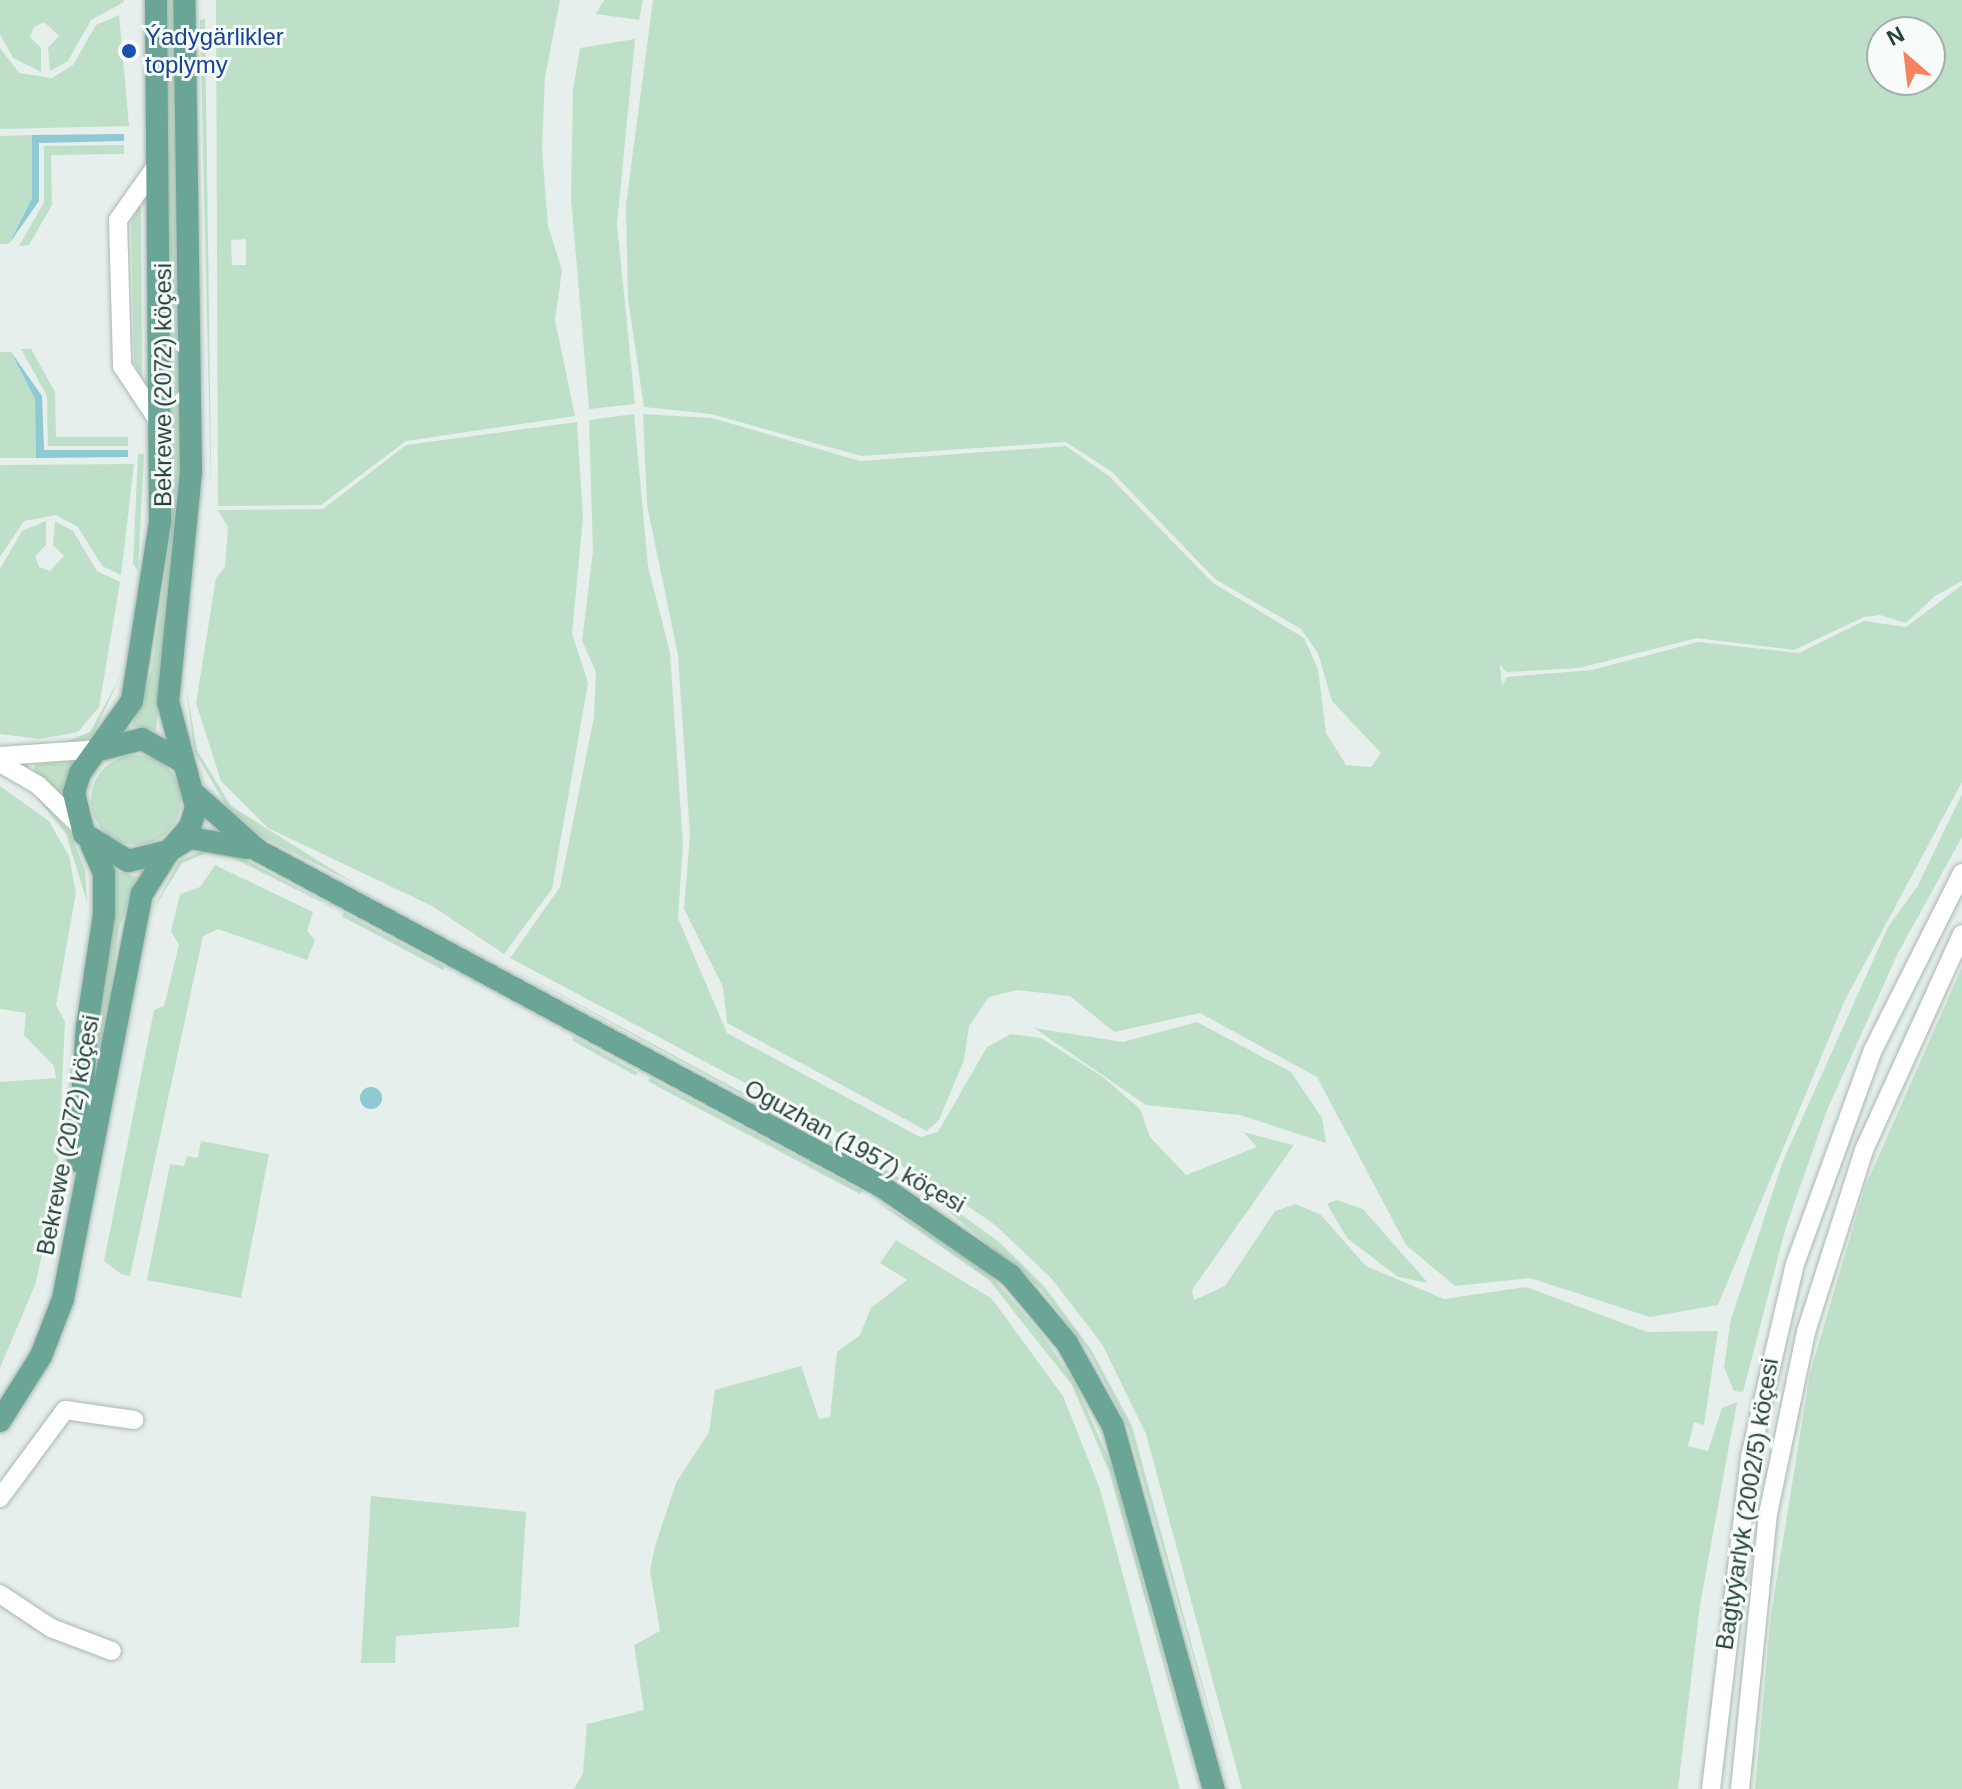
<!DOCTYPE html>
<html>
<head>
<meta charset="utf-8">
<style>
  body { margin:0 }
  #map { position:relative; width:1962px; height:1789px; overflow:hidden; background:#e6efeb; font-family:Helvetica,sans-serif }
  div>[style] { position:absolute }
  .green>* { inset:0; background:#bfe0c8; transform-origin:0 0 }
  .round { border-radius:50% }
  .water>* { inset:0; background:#8ec9d4 }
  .roads { filter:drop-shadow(0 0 2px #a8b8b2) drop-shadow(0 0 2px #a8b8b2) }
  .minor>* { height:18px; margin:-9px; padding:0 9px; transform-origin:9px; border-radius:9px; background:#fff }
  .major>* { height:22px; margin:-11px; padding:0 11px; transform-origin:11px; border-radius:11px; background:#6aa596 }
  .dots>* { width:22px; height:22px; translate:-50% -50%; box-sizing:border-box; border:4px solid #f7fbf9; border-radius:50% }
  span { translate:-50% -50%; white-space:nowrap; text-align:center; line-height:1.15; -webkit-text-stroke:6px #f7fbf9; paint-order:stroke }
  .transit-label { font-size:24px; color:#164399 }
  .left { translate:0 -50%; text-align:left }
  .street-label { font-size:24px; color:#24423a }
  .north { position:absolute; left:1866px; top:16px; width:80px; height:80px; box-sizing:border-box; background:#f7fbf9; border:2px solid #a3b1ad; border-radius:50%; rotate:332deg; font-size:22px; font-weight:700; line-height:32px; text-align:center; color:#24423a }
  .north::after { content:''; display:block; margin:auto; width:28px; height:36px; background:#f4845f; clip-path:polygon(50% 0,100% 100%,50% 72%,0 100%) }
</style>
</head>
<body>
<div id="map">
  <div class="green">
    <div style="clip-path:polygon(0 0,124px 0,124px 2px,91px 20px,68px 61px,50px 71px,48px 48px,59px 36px,44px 22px,34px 27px,30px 37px,41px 48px,41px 72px,13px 58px,0 34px)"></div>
    <div style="clip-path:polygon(167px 0,174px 0,180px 465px,156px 731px,132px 726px,152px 669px,171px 529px)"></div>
    <div style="clip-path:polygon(evenodd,216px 0,560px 0,545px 77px,542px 149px,548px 226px,562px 270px,555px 320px,575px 416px,406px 441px,321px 505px,218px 506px,216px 0,246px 239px,246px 265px,232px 265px,231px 240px,246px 239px)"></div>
    <div style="clip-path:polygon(604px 0,643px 0,639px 20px,596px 14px)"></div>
    <div style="clip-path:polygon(evenodd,653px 0,1962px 0,1962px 581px,1935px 596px,1906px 623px,1880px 615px,1864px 617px,1794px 650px,1697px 638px,1579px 668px,1506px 672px,1500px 664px,1502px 686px,1507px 677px,1592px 670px,1698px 642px,1799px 653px,1864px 621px,1906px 627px,1962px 585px,1962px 782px,1844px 1002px,1718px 1305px,1650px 1317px,1530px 1278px,1455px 1286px,1406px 1245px,1317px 1077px,1200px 1013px,1114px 1032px,1070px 996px,1017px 990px,989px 997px,969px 1026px,964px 1060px,939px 1120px,927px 1131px,727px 1023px,723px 987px,684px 909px,690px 835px,678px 655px,647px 505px,643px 414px,712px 418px,860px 461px,1066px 446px,1109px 476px,1213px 583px,1304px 638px,1318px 669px,1326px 733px,1346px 765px,1371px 767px,1381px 753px,1332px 701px,1318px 653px,1301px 629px,1215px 579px,1112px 472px,1066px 442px,861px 456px,711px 414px,644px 407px,628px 299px,626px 205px,653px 0,1882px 32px,1930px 32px,1930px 80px,1882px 80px,1882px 32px)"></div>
    <div style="clip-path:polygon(119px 15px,129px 126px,0 129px,0 48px,19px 73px,52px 78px,73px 65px,96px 25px)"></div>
    <div style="clip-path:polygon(205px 19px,211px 460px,211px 489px,200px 20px)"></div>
    <div style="clip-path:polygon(635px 39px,617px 224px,635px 404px,589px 409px,571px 198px,573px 90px,580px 48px)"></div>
    <div style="clip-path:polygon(32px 135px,32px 198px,9px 244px,0 244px,0 136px)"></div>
    <div style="clip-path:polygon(124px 145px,124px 154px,51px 155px,52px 205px,29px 245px,19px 246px,44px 202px,44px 146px)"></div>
    <div style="clip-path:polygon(139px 206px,141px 206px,142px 379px,134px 362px,131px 222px)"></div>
    <div style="clip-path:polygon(21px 349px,31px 349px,55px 392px,56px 437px,128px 437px,128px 446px,48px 446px,47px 396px)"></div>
    <div style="clip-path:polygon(0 352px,11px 352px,35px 399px,36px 458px,0 458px)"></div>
    <div style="clip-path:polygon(634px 414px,648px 566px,670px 653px,683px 844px,678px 918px,727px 1033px,920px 1137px,938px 1132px,987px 1047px,1011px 1034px,1041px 1038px,1103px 1077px,1140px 1109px,1150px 1137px,1186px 1175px,1257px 1147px,1243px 1132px,1294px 1145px,1192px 1290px,1194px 1300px,1225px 1286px,1275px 1211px,1296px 1204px,1321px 1215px,1366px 1266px,1444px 1299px,1526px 1287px,1647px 1332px,1718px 1331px,1704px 1425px,1694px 1422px,1688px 1446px,1708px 1451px,1722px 1408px,1737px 1402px,1700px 1605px,1678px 1789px,1242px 1789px,1146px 1434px,1102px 1344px,1051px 1278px,994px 1224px,935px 1184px,510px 958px,560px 887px,594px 717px,596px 672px,582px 641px,593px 551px,589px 420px)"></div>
    <div style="clip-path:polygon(577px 422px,583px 518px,572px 633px,588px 683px,552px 889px,504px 954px,432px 906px,268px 828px,221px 781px,196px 703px,216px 578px,225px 567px,228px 527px,218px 510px,323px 509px,406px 445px)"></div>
    <div style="clip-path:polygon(138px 454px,144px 454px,138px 570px,133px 564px)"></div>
    <div style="clip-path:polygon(134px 464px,121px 575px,102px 566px,78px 527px,56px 515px,24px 521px,0 557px,0 465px)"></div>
    <div style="clip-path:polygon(46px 521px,46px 545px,35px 556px,39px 567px,50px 571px,64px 556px,53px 545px,55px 521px,73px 531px,97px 571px,120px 582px,99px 707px,78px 732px,40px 739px,0 734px,0 569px,22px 531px)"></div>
    <div style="clip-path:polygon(121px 675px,93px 735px,82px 742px,59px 744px,90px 732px)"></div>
    <div style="clip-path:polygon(186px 686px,197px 750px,231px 806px,354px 883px,264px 838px,228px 809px,194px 751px)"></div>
    <div class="round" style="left:91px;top:755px;width:90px;height:90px"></div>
    <div style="clip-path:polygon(74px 761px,62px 796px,33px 773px,36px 764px)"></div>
    <div style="clip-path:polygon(27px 785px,70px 832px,85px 870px,87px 902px,66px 834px)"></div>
    <div style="clip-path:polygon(0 786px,49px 821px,69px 856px,76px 893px,56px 1005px,65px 1022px,57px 1191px,35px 1285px,0 1368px,0 1082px,56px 1078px,54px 1066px,24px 1035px,26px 1013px,0 1009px)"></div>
    <div style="clip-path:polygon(1962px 794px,1962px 837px,1898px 953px,1827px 1110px,1786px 1227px,1743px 1392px,1734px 1391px,1724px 1367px,1731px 1319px,1783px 1161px,1888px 927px,1917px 887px)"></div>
    <div style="clip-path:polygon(202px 850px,235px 854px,336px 909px,233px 858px,207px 853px,182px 863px,151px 913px,179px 861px)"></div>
    <div style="clip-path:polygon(215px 865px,313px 912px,307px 931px,315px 940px,307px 960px,218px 929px,203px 936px,130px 1276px,121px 1274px,104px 1261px,154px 1010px,164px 1006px,179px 945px,171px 931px,180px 894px,200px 887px)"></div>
    <div style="clip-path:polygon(113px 870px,138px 877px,119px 928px,105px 1042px,98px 1042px)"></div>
    <div style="left:344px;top:913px;width:114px;height:4px;rotate:28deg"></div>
    <div style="clip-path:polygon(473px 947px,938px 1198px,998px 1241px,1044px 1286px,1092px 1351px,1132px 1426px,1231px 1789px,1128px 1427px,1089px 1352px,1041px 1289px,936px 1201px)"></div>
    <div style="clip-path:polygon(1962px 967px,1962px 1789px,1755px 1789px,1771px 1614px,1810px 1373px,1865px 1187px)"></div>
    <div style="clip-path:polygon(1197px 1022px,1291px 1072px,1322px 1118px,1326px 1143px,1240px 1115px,1146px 1105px,1034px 1028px,1123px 1042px)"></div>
    <div style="left:574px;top:1037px;width:73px;height:4px;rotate:29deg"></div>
    <div style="left:650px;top:1078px;width:240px;height:4px;rotate:28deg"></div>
    <div style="clip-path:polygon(201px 1141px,269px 1154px,241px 1298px,147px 1280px,170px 1164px,184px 1166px,187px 1156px,198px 1158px)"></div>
    <div style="clip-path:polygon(873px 1199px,964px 1254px,992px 1277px,1043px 1336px,1075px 1383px,1113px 1469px,1199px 1789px,1109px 1471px,1072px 1385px,989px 1280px)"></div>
    <div style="clip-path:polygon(1337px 1200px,1363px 1209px,1428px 1283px,1398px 1277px,1347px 1238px,1327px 1204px)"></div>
    <div style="clip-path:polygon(896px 1240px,992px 1299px,1063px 1396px,1100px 1489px,1180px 1789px,574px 1789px,583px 1773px,587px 1724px,644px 1710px,634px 1645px,660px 1631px,650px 1571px,655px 1546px,676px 1483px,709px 1432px,715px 1390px,801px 1366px,819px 1419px,830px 1417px,837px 1352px,860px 1335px,871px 1308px,907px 1280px,880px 1263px)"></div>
    <div style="clip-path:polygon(371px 1496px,526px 1512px,519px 1627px,396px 1636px,395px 1663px,361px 1663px)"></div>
  </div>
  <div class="water">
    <div style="clip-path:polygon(124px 134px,124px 141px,39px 143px,39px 201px,9px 244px,32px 198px,32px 135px)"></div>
    <div style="clip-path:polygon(11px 352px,42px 396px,44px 450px,128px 450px,128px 457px,36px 458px,35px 399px)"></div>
    <div class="round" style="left:360px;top:1087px;width:22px;height:22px"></div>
  </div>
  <div class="roads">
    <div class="minor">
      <div style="left:159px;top:162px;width:71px;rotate:125.3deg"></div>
      <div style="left:118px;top:220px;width:146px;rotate:88.4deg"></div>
      <div style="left:122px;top:366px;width:71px;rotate:56.5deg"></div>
      <div style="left:0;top:756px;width:101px;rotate:-4deg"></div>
      <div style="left:0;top:763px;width:44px;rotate:30.1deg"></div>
      <div style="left:38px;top:785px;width:57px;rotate:44.3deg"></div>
      <div style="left:0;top:1498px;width:109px;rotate:-53.5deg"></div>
      <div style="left:65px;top:1410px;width:70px;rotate:8.2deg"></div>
      <div style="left:0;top:1594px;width:61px;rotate:33.7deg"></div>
      <div style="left:51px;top:1628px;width:65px;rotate:20.7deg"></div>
      <div style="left:1711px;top:1789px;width:334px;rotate:-83.3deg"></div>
      <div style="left:1750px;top:1457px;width:198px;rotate:-76.9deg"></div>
      <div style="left:1795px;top:1264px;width:228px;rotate:-70deg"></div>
      <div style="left:1873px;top:1050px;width:198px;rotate:-63.3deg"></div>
      <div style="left:1740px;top:1789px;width:276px;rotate:-84.2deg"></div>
      <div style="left:1768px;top:1514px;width:186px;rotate:-78.2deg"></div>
      <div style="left:1806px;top:1332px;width:191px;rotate:-72.3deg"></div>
      <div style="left:1864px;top:1150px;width:237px;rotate:-65.6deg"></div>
    </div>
    <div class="major">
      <div style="left:156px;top:0;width:522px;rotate:89.56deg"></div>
      <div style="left:160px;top:522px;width:181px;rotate:98.9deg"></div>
      <div style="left:132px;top:701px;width:89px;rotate:125.8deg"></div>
      <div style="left:80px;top:773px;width:21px;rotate:107deg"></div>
      <div style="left:74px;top:793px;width:42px;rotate:76.3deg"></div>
      <div style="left:84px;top:834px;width:52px;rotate:31.5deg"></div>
      <div style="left:128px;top:861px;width:42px;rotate:-13.7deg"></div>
      <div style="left:169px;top:851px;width:32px;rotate:-49deg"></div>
      <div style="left:190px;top:827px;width:21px;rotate:-73deg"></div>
      <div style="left:196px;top:807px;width:109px;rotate:-104.9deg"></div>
      <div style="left:168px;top:702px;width:231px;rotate:-84.3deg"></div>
      <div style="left:191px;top:472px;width:472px;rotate:-90.8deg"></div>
      <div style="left:103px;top:749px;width:40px;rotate:-14.4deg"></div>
      <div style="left:142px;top:739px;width:47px;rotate:29.3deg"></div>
      <div style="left:197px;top:796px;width:83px;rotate:41.6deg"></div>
      <div style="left:259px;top:851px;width:706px;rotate:28.31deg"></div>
      <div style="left:881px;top:1186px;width:157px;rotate:34.6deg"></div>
      <div style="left:1010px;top:1275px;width:89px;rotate:50deg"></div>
      <div style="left:1067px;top:1343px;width:95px;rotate:61deg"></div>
      <div style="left:1113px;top:1426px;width:377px;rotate:74.5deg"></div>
      <div style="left:78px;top:1161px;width:134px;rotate:-86.2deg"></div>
      <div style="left:87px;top:1027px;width:113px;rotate:-81.4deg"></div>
      <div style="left:104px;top:915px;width:42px;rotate:-90deg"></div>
      <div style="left:104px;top:873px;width:32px;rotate:-114deg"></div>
      <div style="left:0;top:1421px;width:77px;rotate:-57.8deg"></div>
      <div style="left:41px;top:1356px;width:61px;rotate:-68.9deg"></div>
      <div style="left:63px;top:1299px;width:413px;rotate:-79deg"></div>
      <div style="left:142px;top:894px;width:51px;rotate:-57.9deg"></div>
      <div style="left:169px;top:851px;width:25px;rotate:-32deg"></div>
      <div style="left:190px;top:838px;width:59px;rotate:9.8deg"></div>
    </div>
  </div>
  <div class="dots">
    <div style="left:129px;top:51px;background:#1a4fb4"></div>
  </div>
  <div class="transit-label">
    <span class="left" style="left:145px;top:51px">Ýadygärlikler<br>toplymy</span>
  </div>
  <div class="street-label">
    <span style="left:163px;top:385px;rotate:-90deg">Bekrewe (2072) köçesi</span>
    <span style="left:68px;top:1135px;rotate:-79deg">Bekrewe (2072) köçesi</span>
    <span style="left:855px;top:1146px;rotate:29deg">Oguzhan (1957) köçesi</span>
    <span style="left:1747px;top:1504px;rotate:-81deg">Bagtyýarlyk (2002/5) köçesi</span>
  </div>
  <div class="north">N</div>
</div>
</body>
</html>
